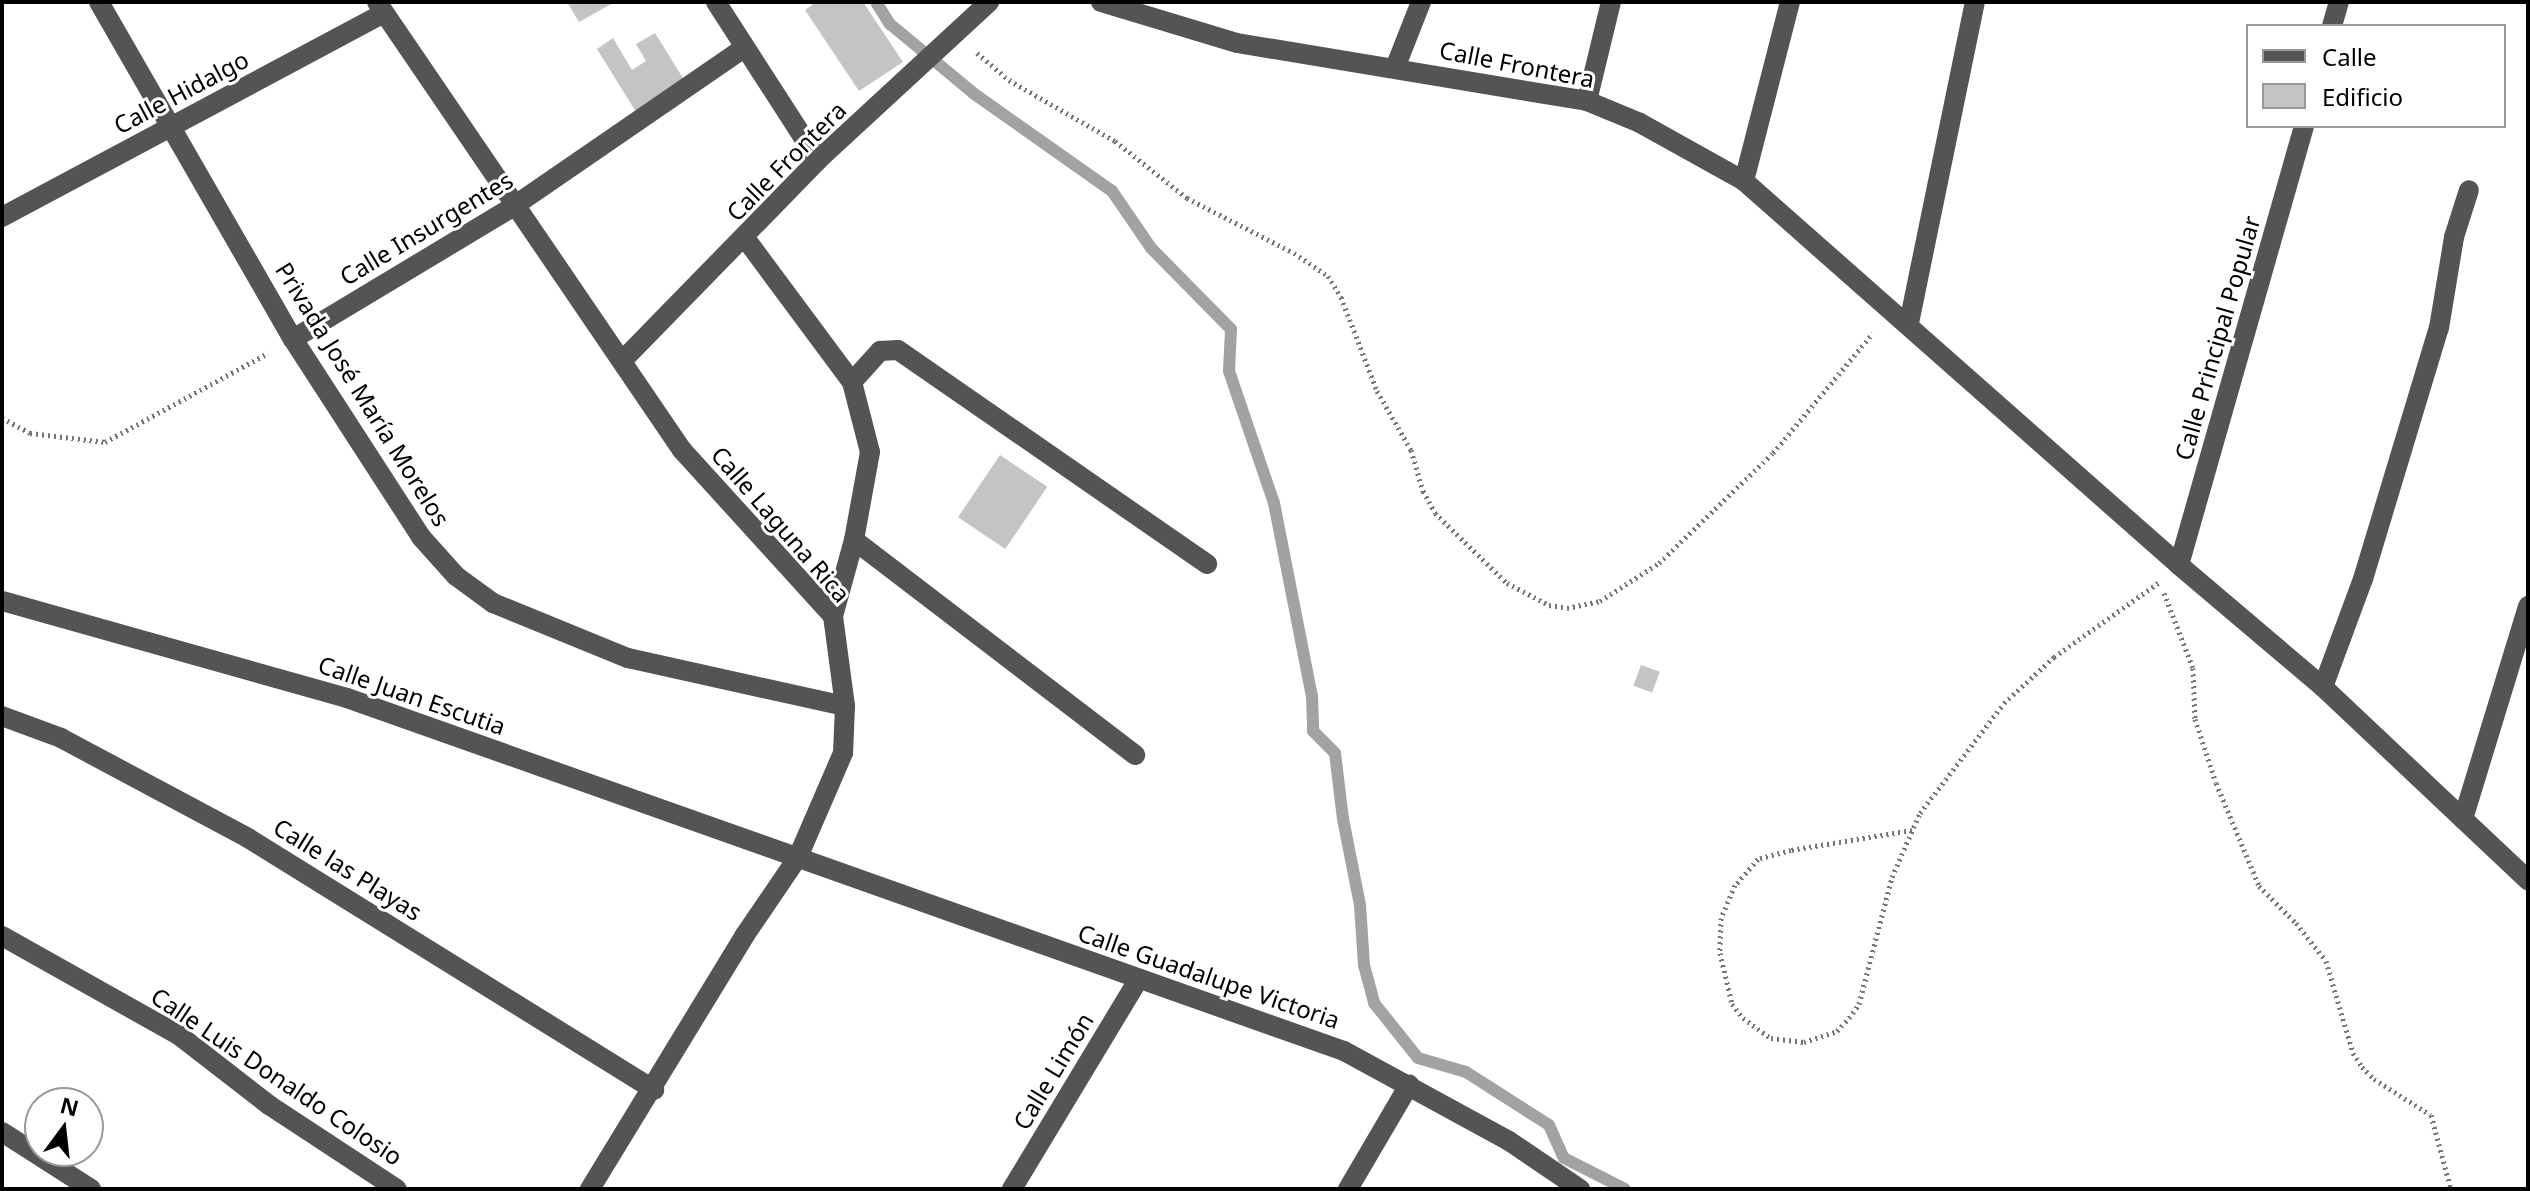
<!DOCTYPE html>
<html>
<head>
<meta charset="utf-8">
<style>
  body { margin:0 }
  #map { position:relative; width:2530px; height:1191px; overflow:hidden; background:#fff; font-family:"Noto Sans",sans-serif }
  div>[style] { position:absolute }
  .stream>* { height:12px; margin:-6px; padding:0 6px; transform-origin:6px; border-radius:6px; background:#a2a2a2 }
  .building>* { inset:0; background:#c4c4c4; transform-origin:0 0 }
  .path>* { height:5px; margin-top:-2.5px; transform-origin:0; background:repeating-linear-gradient(90deg,#767676 0 2px,transparent 0 6px) }
  .minor>* { height:20px; margin:-10px; padding:0 10px; transform-origin:10px; border-radius:10px; background:#545454 }
  span { translate:-50% -50%; white-space:nowrap; text-align:center; line-height:1.15; -webkit-text-stroke:6px #fff; paint-order:stroke }
  .street-label { font-size:24px; color:#000 }
  .frame { position:absolute; inset:0; border:4px solid #000; pointer-events:none }
  .legend { position:absolute; left:2246px; top:24px; width:260px; height:104px; box-sizing:border-box; background:#fff; border:2px solid #999; margin:0; padding:10px 14px; list-style:none; font-size:24px; color:#000 }
  .legend li { display:flex; align-items:center; gap:16px; height:40px }
  .legend b { width:40px; border:2px solid #999 }
  .north { position:absolute; left:24px; top:1087px; width:80px; height:80px; box-sizing:border-box; background:#fff; border:2px solid #999; border-radius:50%; rotate:15deg; font-size:22px; font-weight:700; line-height:32px; text-align:center; color:#000 }
  .north::after { content:''; display:block; margin:auto; width:28px; height:36px; background:#000; clip-path:polygon(50% 0,100% 100%,50% 72%,0 100%) }
</style>
</head>
<body>
<div id="map">
  <div class="stream">
    <div style="left:876px;top:2px;width:26px;rotate:58deg"></div>
    <div style="left:890px;top:24px;width:108px;rotate:39.7deg"></div>
    <div style="left:973px;top:93px;width:170px;rotate:35.2deg"></div>
    <div style="left:1112px;top:191px;width:69px;rotate:55.6deg"></div>
    <div style="left:1151px;top:248px;width:114px;rotate:45.4deg"></div>
    <div style="left:1231px;top:329px;width:42px;rotate:92.7deg"></div>
    <div style="left:1229px;top:371px;width:139px;rotate:71.2deg"></div>
    <div style="left:1274px;top:503px;width:197px;rotate:78.9deg"></div>
    <div style="left:1312px;top:696px;width:35px;rotate:88deg"></div>
    <div style="left:1313px;top:731px;width:31px;rotate:45deg"></div>
    <div style="left:1335px;top:753px;width:66px;rotate:83.1deg"></div>
    <div style="left:1343px;top:819px;width:88px;rotate:78.8deg"></div>
    <div style="left:1360px;top:905px;width:60px;rotate:86.2deg"></div>
    <div style="left:1364px;top:965px;width:39px;rotate:75deg"></div>
    <div style="left:1374px;top:1003px;width:70px;rotate:51.3deg"></div>
    <div style="left:1418px;top:1058px;width:50px;rotate:16.3deg"></div>
    <div style="left:1466px;top:1072px;width:98px;rotate:32.6deg"></div>
    <div style="left:1549px;top:1125px;width:36px;rotate:66deg"></div>
    <div style="left:1564px;top:1158px;width:68px;rotate:26.9deg"></div>
  </div>
  <div class="building">
    <div style="clip-path:polygon(567px 2px,615px 2px,579px 22px)"></div>
    <div style="clip-path:polygon(816px 2px,863px 2px,903px 62px,859px 91px,805px 10px)"></div>
    <div style="clip-path:polygon(655px 33px,686px 83px,636px 112px,597px 49px,613px 38px,632px 70px,646px 61px,636px 44px)"></div>
    <div style="left:1000px;top:455px;width:57px;height:75px;rotate:34deg"></div>
    <div style="left:1641px;top:665px;width:20px;height:22px;rotate:20deg"></div>
  </div>
  <div class="path">
    <div style="left:977px;top:53px;width:42px;rotate:40.2deg"></div>
    <div style="left:1009px;top:80px;width:122px;rotate:29.9deg"></div>
    <div style="left:1115px;top:141px;width:92px;rotate:38.4deg"></div>
    <div style="left:1187px;top:198px;width:120px;rotate:27.2deg"></div>
    <div style="left:1294px;top:253px;width:41px;rotate:34.1deg"></div>
    <div style="left:1328px;top:276px;width:25px;rotate:58deg"></div>
    <div style="left:1341px;top:297px;width:101px;rotate:69deg"></div>
    <div style="left:1377px;top:391px;width:68px;rotate:60deg"></div>
    <div style="left:1411px;top:450px;width:43px;rotate:73.7deg"></div>
    <div style="left:1423px;top:491px;width:25px;rotate:61deg"></div>
    <div style="left:1435px;top:513px;width:100px;rotate:44.2deg"></div>
    <div style="left:1507px;top:583px;width:47px;rotate:27.6deg"></div>
    <div style="left:1549px;top:605px;width:18px;rotate:9deg"></div>
    <div style="left:1567px;top:608px;width:34px;rotate:-12deg"></div>
    <div style="left:1600px;top:601px;width:70px;rotate:-32.8deg"></div>
    <div style="left:1659px;top:563px;width:158px;rotate:-44deg"></div>
    <div style="left:1773px;top:453px;width:156px;rotate:-50.2deg"></div>
    <div style="left:2px;top:418px;width:32px;rotate:28deg"></div>
    <div style="left:30px;top:433px;width:76px;rotate:6.8deg"></div>
    <div style="left:105px;top:442px;width:186px;rotate:-28.6deg"></div>
    <div style="left:2164px;top:593px;width:80px;rotate:68.9deg"></div>
    <div style="left:2193px;top:668px;width:51px;rotate:87.8deg"></div>
    <div style="left:2195px;top:719px;width:67px;rotate:71.8deg"></div>
    <div style="left:2216px;top:783px;width:112px;rotate:67.3deg"></div>
    <div style="left:2259px;top:886px;width:52px;rotate:45deg"></div>
    <div style="left:2296px;top:923px;width:48px;rotate:51.7deg"></div>
    <div style="left:2326px;top:961px;width:96px;rotate:73.6deg"></div>
    <div style="left:2353px;top:1053px;width:17px;rotate:57deg"></div>
    <div style="left:2362px;top:1067px;width:17px;rotate:45deg"></div>
    <div style="left:2374px;top:1079px;width:67px;rotate:32.3deg"></div>
    <div style="left:2431px;top:1115px;width:77px;rotate:74.9deg"></div>
    <div style="left:1912px;top:830px;width:123px;rotate:170.6deg"></div>
    <div style="left:1791px;top:850px;width:34px;rotate:165deg"></div>
    <div style="left:1758px;top:859px;width:35px;rotate:131deg"></div>
    <div style="left:1735px;top:885px;width:36px;rotate:113deg"></div>
    <div style="left:1721px;top:918px;width:35px;rotate:92deg"></div>
    <div style="left:1720px;top:953px;width:52px;rotate:76.8deg"></div>
    <div style="left:1732px;top:1004px;width:18px;rotate:52deg"></div>
    <div style="left:1743px;top:1018px;width:34px;rotate:36deg"></div>
    <div style="left:1771px;top:1038px;width:33px;rotate:7deg"></div>
    <div style="left:1804px;top:1042px;width:35px;rotate:-18deg"></div>
    <div style="left:1837px;top:1031px;width:18px;rotate:-47deg"></div>
    <div style="left:1849px;top:1018px;width:17px;rotate:-54deg"></div>
    <div style="left:1859px;top:1004px;width:131px;rotate:-75.4deg"></div>
    <div style="left:1892px;top:877px;width:70px;rotate:-66.4deg"></div>
    <div style="left:1920px;top:813px;width:138px;rotate:-52.6deg"></div>
    <div style="left:2004px;top:703px;width:68px;rotate:-42.6deg"></div>
    <div style="left:2054px;top:657px;width:128px;rotate:-35.4deg"></div>
  </div>
  <div class="minor">
    <div style="left:99px;top:2px;width:389px;rotate:60.1deg"></div>
    <div style="left:293px;top:339px;width:236px;rotate:57.1deg"></div>
    <div style="left:421px;top:537px;width:52px;rotate:48.1deg"></div>
    <div style="left:456px;top:576px;width:46px;rotate:36.1deg"></div>
    <div style="left:493px;top:603px;width:146px;rotate:22.2deg"></div>
    <div style="left:628px;top:658px;width:222px;rotate:12.5deg"></div>
    <div style="left:377px;top:2px;width:542px;rotate:55.75deg"></div>
    <div style="left:682px;top:450px;width:224px;rotate:47.7deg"></div>
    <div style="left:833px;top:616px;width:91px;rotate:82.4deg"></div>
    <div style="left:845px;top:706px;width:47px;rotate:92.4deg"></div>
    <div style="left:843px;top:753px;width:113px;rotate:113.4deg"></div>
    <div style="left:798px;top:857px;width:94px;rotate:124.2deg"></div>
    <div style="left:745px;top:935px;width:298px;rotate:121.4deg"></div>
    <div style="left:716px;top:2px;width:188px;rotate:57.2deg"></div>
    <div style="left:1101px;top:2px;width:142px;rotate:16.8deg"></div>
    <div style="left:1237px;top:43px;width:355px;rotate:9.4deg"></div>
    <div style="left:1587px;top:101px;width:57px;rotate:22.5deg"></div>
    <div style="left:1640px;top:123px;width:119px;rotate:29.1deg"></div>
    <div style="left:1744px;top:181px;width:580px;rotate:41.44deg"></div>
    <div style="left:2179px;top:565px;width:189px;rotate:40.3deg"></div>
    <div style="left:2323px;top:687px;width:282px;rotate:43.3deg"></div>
    <div style="left:2332px;top:26px;width:25px;rotate:-74deg"></div>
    <div style="left:1395px;top:68px;width:71px;rotate:-68.5deg"></div>
    <div style="left:1587px;top:101px;width:102px;rotate:-76.4deg"></div>
    <div style="left:1744px;top:181px;width:185px;rotate:-75.6deg"></div>
    <div style="left:2px;top:217px;width:433px;rotate:-28.1deg"></div>
    <div style="left:745px;top:238px;width:179px;rotate:53.4deg"></div>
    <div style="left:852px;top:382px;width:72px;rotate:75.6deg"></div>
    <div style="left:870px;top:452px;width:89px;rotate:100.3deg"></div>
    <div style="left:854px;top:540px;width:79px;rotate:105.4deg"></div>
    <div style="left:1909px;top:323px;width:328px;rotate:-78.4deg"></div>
    <div style="left:293px;top:339px;width:258px;rotate:-31deg"></div>
    <div style="left:514px;top:206px;width:279px;rotate:-34.5deg"></div>
    <div style="left:623px;top:360px;width:279px;rotate:-45.7deg"></div>
    <div style="left:818px;top:160px;width:233px;rotate:-42.7deg"></div>
    <div style="left:852px;top:382px;width:42px;rotate:-47.9deg"></div>
    <div style="left:880px;top:351px;width:18px;rotate:-3deg"></div>
    <div style="left:898px;top:350px;width:376px;rotate:34.7deg"></div>
    <div style="left:854px;top:540px;width:354px;rotate:37.4deg"></div>
    <div style="left:2179px;top:565px;width:456px;rotate:-74.1deg"></div>
    <div style="left:2px;top:601px;width:358px;rotate:15.7deg"></div>
    <div style="left:347px;top:698px;width:1058px;rotate:19.5deg"></div>
    <div style="left:1344px;top:1051px;width:188px;rotate:28.6deg"></div>
    <div style="left:1509px;top:1141px;width:86px;rotate:34.1deg"></div>
    <div style="left:2323px;top:687px;width:115px;rotate:-69.7deg"></div>
    <div style="left:2363px;top:579px;width:262px;rotate:-73.2deg"></div>
    <div style="left:2439px;top:328px;width:92px;rotate:-80.6deg"></div>
    <div style="left:2454px;top:237px;width:49px;rotate:-72.3deg"></div>
    <div style="left:2px;top:716px;width:63px;rotate:20.4deg"></div>
    <div style="left:61px;top:738px;width:212px;rotate:28.1deg"></div>
    <div style="left:248px;top:838px;width:478px;rotate:31.8deg"></div>
    <div style="left:2463px;top:819px;width:223px;rotate:-73deg"></div>
    <div style="left:2px;top:936px;width:204px;rotate:29.3deg"></div>
    <div style="left:180px;top:1036px;width:113px;rotate:37.8deg"></div>
    <div style="left:269px;top:1105px;width:153px;rotate:33.3deg"></div>
    <div style="left:2px;top:1132px;width:106px;rotate:32.6deg"></div>
    <div style="left:1012px;top:1189px;width:244px;rotate:-58.9deg"></div>
    <div style="left:1348px;top:1189px;width:121px;rotate:-59.6deg"></div>
  </div>
  <div class="street-label">
    <span style="left:1517px;top:64px;rotate:11deg">Calle Frontera</span>
    <span style="left:181px;top:92px;rotate:-28deg">Calle Hidalgo</span>
    <span style="left:786px;top:161px;rotate:-45deg">Calle Frontera</span>
    <span style="left:426px;top:228px;rotate:-31deg">Calle Insurgentes</span>
    <span style="left:2217px;top:338px;rotate:-74deg">Calle Principal Popular</span>
    <span style="left:363px;top:394px;rotate:58deg">Privada José María Morelos</span>
    <span style="left:781px;top:524px;rotate:49deg">Calle Laguna Rica</span>
    <span style="left:412px;top:695px;rotate:19deg">Calle Juan Escutia</span>
    <span style="left:348px;top:869px;rotate:32deg">Calle las Playas</span>
    <span style="left:1209px;top:976px;rotate:19deg">Calle Guadalupe Victoria</span>
    <span style="left:1053px;top:1071px;rotate:-59deg">Calle Limón</span>
    <span style="left:277px;top:1076px;rotate:34deg">Calle Luis Donaldo Colosio</span>
  </div>
  <div class="frame"></div>
  <ul class="legend">
  <li><b style="height:10px;background:#545454"></b>Calle</li>
  <li><b style="height:22px;background:#c4c4c4"></b>Edificio</li>
  </ul>
  <div class="north">N</div>
</div>
</body>
</html>
